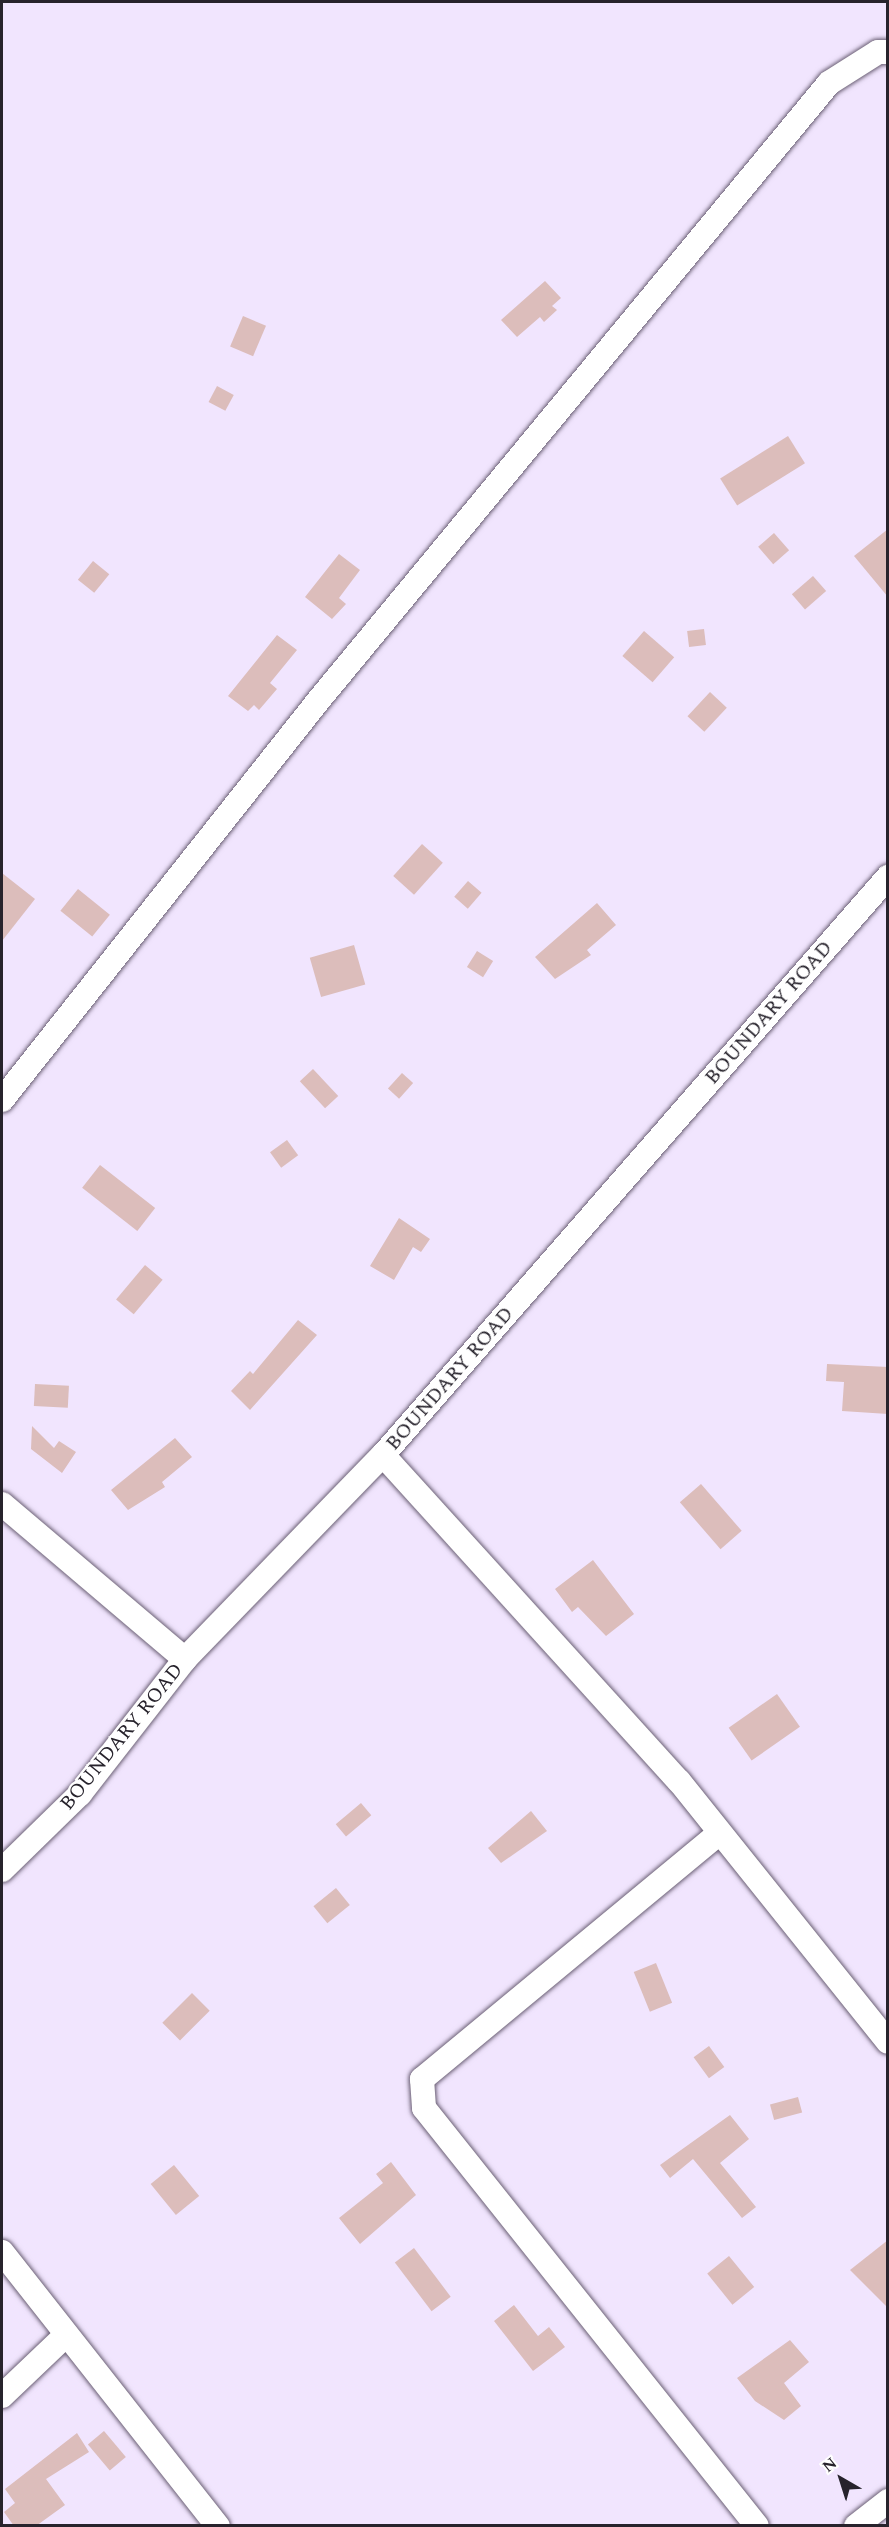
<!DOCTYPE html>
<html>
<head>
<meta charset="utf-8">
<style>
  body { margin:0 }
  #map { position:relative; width:889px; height:2527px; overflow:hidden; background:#f1e5fe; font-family:Spectral,serif }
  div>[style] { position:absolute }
  .building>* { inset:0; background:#dcbdbb; transform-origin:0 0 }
  .roads { filter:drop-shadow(0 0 2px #6b6075) drop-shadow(0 0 2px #6b6075) }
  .minor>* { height:24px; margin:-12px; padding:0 12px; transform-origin:12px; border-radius:12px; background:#fff }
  span { translate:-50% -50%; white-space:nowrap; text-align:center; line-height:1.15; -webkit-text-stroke:4.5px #fff; paint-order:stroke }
  .street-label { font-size:20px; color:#27232c }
  .frame { position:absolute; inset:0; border:3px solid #27232c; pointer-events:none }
  .north { position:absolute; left:811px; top:2449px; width:60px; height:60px; -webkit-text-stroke:4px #fff; paint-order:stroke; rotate:321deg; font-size:16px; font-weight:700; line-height:24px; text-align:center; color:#27232c }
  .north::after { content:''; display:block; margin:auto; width:21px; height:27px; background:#27232c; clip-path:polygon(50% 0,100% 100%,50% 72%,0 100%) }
</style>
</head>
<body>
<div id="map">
  <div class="building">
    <div style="clip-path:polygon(545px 281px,561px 298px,552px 306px,557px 310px,544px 322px,540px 317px,517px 337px,501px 320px)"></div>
    <div style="left:243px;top:316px;width:25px;height:33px;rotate:23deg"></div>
    <div style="left:217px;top:386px;width:19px;height:18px;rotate:28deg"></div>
    <div style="left:788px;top:436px;width:32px;height:80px;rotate:58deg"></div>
    <div style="clip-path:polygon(888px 529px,888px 597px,854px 556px)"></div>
    <div style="left:774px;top:533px;width:23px;height:21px;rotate:49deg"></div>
    <div style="clip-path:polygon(339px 554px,360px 570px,339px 598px,346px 604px,332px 619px,305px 597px)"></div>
    <div style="left:93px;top:561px;width:21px;height:24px;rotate:39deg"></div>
    <div style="left:813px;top:576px;width:20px;height:28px;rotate:49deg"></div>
    <div style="left:704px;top:629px;width:16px;height:17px;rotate:83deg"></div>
    <div style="left:644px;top:631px;width:40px;height:33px;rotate:41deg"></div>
    <div style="clip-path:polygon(277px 635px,297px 650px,270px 683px,277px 689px,259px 710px,254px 705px,248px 711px,228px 696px)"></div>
    <div style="left:710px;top:692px;width:23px;height:33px;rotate:43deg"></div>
    <div style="left:422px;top:844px;width:28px;height:43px;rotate:42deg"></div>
    <div style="clip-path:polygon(2px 873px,35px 899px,2px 941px)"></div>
    <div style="left:468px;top:881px;width:18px;height:21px;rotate:41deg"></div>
    <div style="left:78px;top:889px;width:41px;height:28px;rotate:39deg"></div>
    <div style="clip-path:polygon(597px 903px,616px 925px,587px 950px,591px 955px,555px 979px,535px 957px)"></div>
    <div style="left:354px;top:945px;width:41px;height:46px;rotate:74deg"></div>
    <div style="left:477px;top:951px;width:19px;height:19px;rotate:32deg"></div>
    <div style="left:313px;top:1069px;width:37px;height:18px;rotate:47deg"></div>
    <div style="left:402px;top:1073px;width:15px;height:21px;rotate:42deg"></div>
    <div style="left:287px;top:1140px;width:19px;height:21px;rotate:54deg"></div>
    <div style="left:100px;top:1165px;width:70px;height:29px;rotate:38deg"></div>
    <div style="clip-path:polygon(399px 1218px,430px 1239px,421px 1252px,413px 1247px,394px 1280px,370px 1266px)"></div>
    <div style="left:145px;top:1265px;width:23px;height:45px;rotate:40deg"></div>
    <div style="clip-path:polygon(298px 1320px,317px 1335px,250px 1410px,231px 1391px,250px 1371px,253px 1374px)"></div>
    <div style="clip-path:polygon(827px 1364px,888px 1367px,888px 1414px,842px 1411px,844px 1382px,826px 1381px)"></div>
    <div style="left:35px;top:1384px;width:34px;height:22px;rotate:3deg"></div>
    <div style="clip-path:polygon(32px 1426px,54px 1448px,59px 1441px,76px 1452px,62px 1473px,31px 1449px)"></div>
    <div style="clip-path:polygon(175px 1438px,192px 1457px,162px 1482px,165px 1487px,128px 1510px,111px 1490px)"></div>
    <div style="left:701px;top:1484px;width:62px;height:28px;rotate:49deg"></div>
    <div style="clip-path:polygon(593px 1560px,634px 1614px,606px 1636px,578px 1607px,572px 1612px,555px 1589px)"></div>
    <div style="left:777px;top:1694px;width:40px;height:59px;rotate:55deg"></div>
    <div style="left:361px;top:1803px;width:16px;height:33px;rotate:50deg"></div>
    <div style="clip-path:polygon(531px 1811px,547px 1831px,501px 1863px,488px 1848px)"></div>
    <div style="left:336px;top:1888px;width:22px;height:29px;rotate:51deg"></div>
    <div style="left:656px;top:1963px;width:43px;height:24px;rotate:68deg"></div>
    <div style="left:192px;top:1993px;width:25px;height:42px;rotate:45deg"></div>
    <div style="left:709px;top:2046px;width:26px;height:19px;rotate:54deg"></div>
    <div style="left:798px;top:2097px;width:16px;height:29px;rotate:75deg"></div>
    <div style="clip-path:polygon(730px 2115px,749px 2139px,720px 2163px,756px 2207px,742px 2218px,693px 2159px,670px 2178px,660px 2165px)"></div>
    <div style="clip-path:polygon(391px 2162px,416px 2195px,360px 2244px,339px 2218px,383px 2183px,376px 2174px)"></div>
    <div style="left:174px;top:2165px;width:40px;height:30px;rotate:51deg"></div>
    <div style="clip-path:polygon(888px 2240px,888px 2308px,850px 2270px)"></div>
    <div style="left:414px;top:2248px;width:61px;height:24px;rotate:53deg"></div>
    <div style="left:729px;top:2256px;width:40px;height:28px;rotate:51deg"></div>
    <div style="clip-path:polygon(514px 2305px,538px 2336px,549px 2327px,565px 2347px,533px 2371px,494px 2321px)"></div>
    <div style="clip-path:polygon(790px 2340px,809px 2362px,784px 2383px,801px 2406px,784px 2420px,755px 2401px,737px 2378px)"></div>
    <div style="left:104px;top:2431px;width:34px;height:21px;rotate:50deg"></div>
    <div style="clip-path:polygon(77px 2433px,89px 2452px,46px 2479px,65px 2505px,36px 2526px,14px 2526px,4px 2512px,15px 2503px,5px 2489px)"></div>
  </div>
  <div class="roads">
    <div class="minor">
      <div style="left:2px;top:1100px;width:509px;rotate:-51.62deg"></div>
      <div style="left:318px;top:701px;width:802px;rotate:-50.41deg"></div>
      <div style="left:829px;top:83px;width:58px;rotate:-32.3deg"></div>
      <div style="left:878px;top:52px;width:10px"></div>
      <div style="left:383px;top:1455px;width:440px;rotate:47.8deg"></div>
      <div style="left:679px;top:1781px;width:334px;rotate:51.3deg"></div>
      <div style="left:2px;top:1504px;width:240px;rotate:40.3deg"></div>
      <div style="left:717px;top:1835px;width:383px;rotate:140.4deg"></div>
      <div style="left:422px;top:2079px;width:29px;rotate:86deg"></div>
      <div style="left:424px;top:2108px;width:534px;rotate:51.46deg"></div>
      <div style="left:2px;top:1870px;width:109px;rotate:-44.3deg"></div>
      <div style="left:80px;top:1794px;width:171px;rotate:-52.1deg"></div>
      <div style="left:185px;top:1659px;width:284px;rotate:-45.9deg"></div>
      <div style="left:383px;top:1455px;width:768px;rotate:-48.86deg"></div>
      <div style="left:2px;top:2252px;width:349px;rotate:51.8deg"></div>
      <div style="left:2px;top:2396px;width:88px;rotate:-43.6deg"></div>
      <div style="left:856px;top:2526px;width:41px;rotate:-38deg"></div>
    </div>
  </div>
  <div class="street-label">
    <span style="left:769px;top:1013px;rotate:-49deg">BOUNDARY ROAD</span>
    <span style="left:450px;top:1379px;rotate:-49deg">BOUNDARY ROAD</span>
    <span style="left:122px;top:1737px;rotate:-51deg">BOUNDARY ROAD</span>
  </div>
  <div class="frame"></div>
  <div class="north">N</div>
</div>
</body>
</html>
